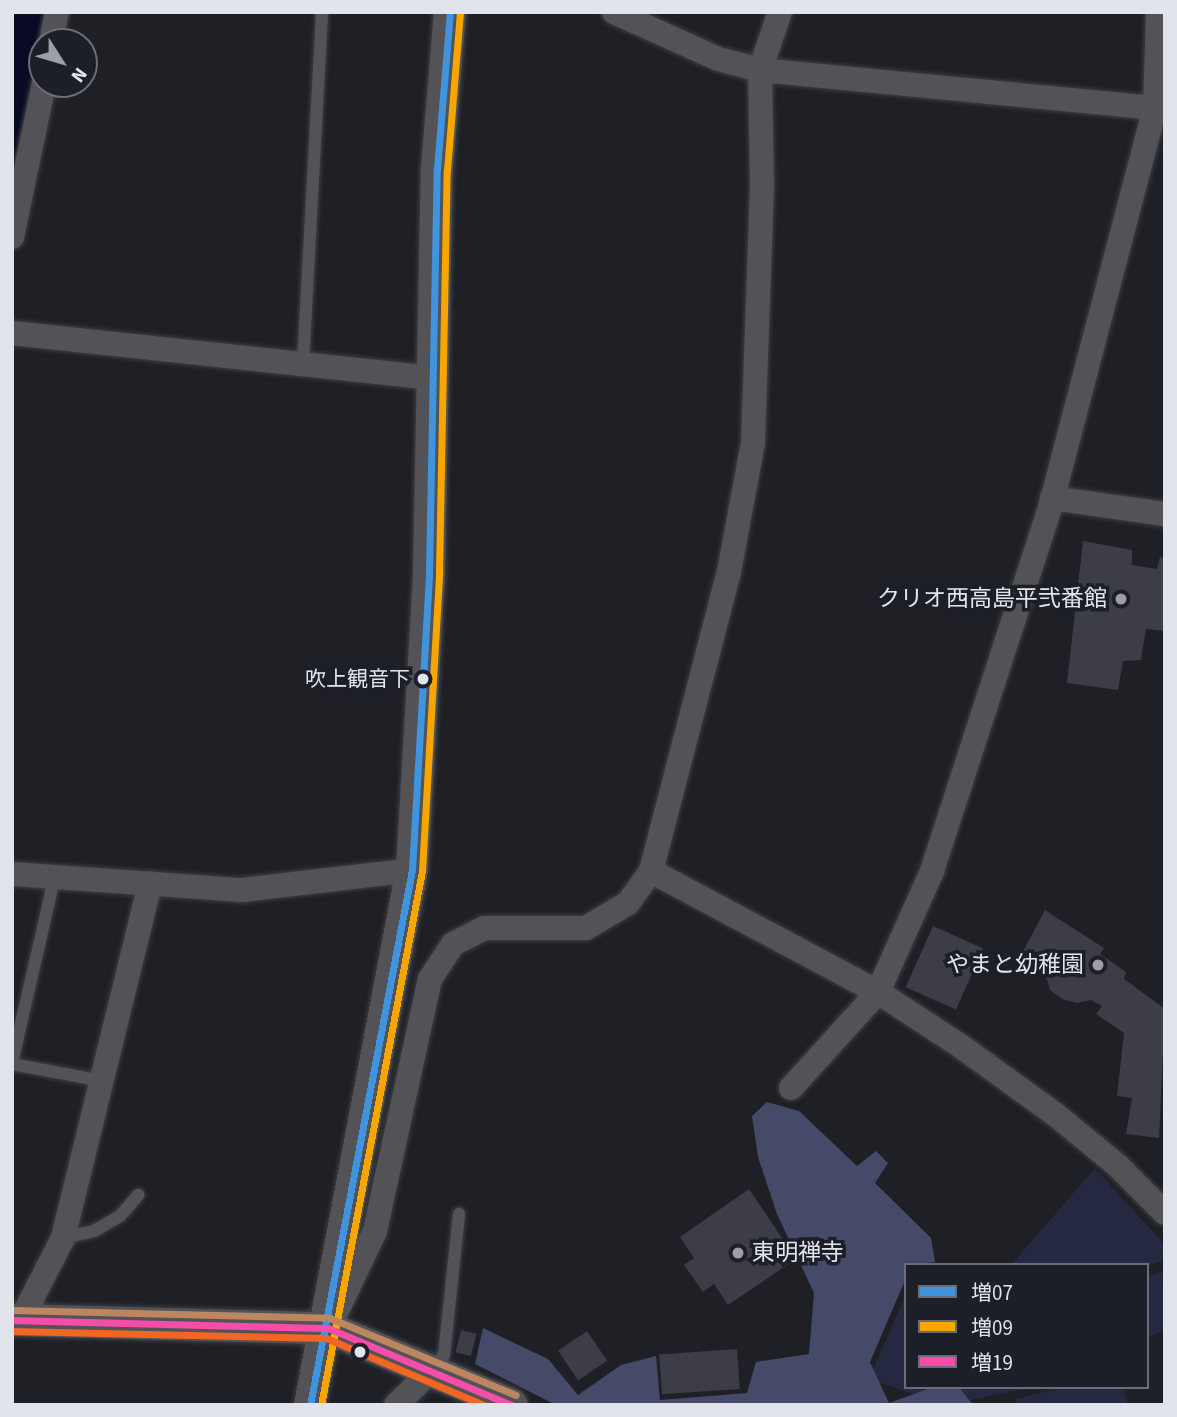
<!DOCTYPE html>
<html>
<head>
<meta charset="utf-8">
<style>
  body { margin:0 }
  #map { position:relative; width:1177px; height:1417px; overflow:hidden; background:#1f2025; font-family:"Source Sans 3","Noto Sans JP",sans-serif }
  div>[style] { position:absolute }
  .green>* { inset:0; background:#242840 }
  .forest>* { inset:0; background:#444a68 }
  .water>* { inset:0; background:#090a25 }
  .building>* { inset:0; background:#3c3d46; transform-origin:0 0 }
  .roads { filter:drop-shadow(0 0 2px #3c3e42) drop-shadow(0 0 2px #3c3e42) }
  .service>* { height:12px; margin:-6px; padding:0 6px; transform-origin:6px; border-radius:6px; background:#525257 }
  .minor>* { height:24px; margin:-12px; padding:0 12px; transform-origin:12px; border-radius:12px; background:#525257 }
  .tertiary>* { height:32px; margin:-16px; padding:0 16px; transform-origin:16px; border-radius:16px; background:#525257 }
  .bus-1>* { height:7px; margin:-3.5px; padding:0 3.5px; transform-origin:3.5px; border-radius:3.5px; background:#4094de }
  .bus-2>* { height:7px; margin:-3.5px; padding:0 3.5px; transform-origin:3.5px; border-radius:3.5px; background:#f7a600 }
  .bus-3>* { height:7px; margin:-3.5px; padding:0 3.5px; transform-origin:3.5px; border-radius:3.5px; background:#f54da8 }
  .bus-4>* { height:7px; margin:-3.5px; padding:0 3.5px; transform-origin:3.5px; border-radius:3.5px; background:#f26522 }
  .bus-5>* { height:7px; margin:-3.5px; padding:0 3.5px; transform-origin:3.5px; border-radius:3.5px; background:#bb8660 }
  .dots>* { width:19px; height:19px; translate:-50% -50%; box-sizing:border-box; border:4px solid #1c1e28; border-radius:50% }
  span { translate:-50% -50%; white-space:nowrap; text-align:center; line-height:1.15; -webkit-text-stroke:7px #1c1e28; paint-order:stroke }
  .bus-label { font-size:21px; color:#e2e4eb }
  .right { translate:-100% -50%; text-align:right }
  .poi-label { font-size:23px; color:#e2e4eb }
  .left { translate:0 -50%; text-align:left }
  .frame { position:absolute; inset:0; border:14px solid #e2e4eb; pointer-events:none }
  .legend { position:absolute; left:904px; top:1263px; width:245px; height:126px; box-sizing:border-box; background:#1c1e28; border:2px solid #6b6d76; margin:0; padding:9px 12px; list-style:none; font-size:21px; color:#e2e4eb }
  .legend li { display:flex; align-items:center; gap:14px; height:35px }
  .legend b { width:35px; border:2px solid #6b6d76 }
  .north { position:absolute; left:28px; top:28px; width:70px; height:70px; box-sizing:border-box; background:#1c1e28; border:2px solid #6b6d76; border-radius:50%; rotate:127deg; font-size:19px; font-weight:700; line-height:28px; text-align:center; color:#e2e4eb }
  .north::after { content:''; display:block; margin:auto; width:24px; height:32px; background:#9e9fa6; clip-path:polygon(50% 0,100% 100%,50% 72%,0 100%) }
</style>
</head>
<body>
<div id="map">
  <div class="green">
    <div style="clip-path:polygon(1095px 1168px,1165px 1245px,1165px 1260px,1147px 1266px,1011px 1265px)"></div>
    <div style="clip-path:polygon(1162px 1271px,1165px 1329px,1147px 1338px,1147px 1277px)"></div>
    <div style="clip-path:polygon(906px 1294px,906px 1387px,1036px 1387px,946px 1405px,869px 1379px)"></div>
    <div style="clip-path:polygon(1063px 1387px,1123px 1387px,1128px 1405px,1016px 1405px,1016px 1399px)"></div>
  </div>
  <div class="forest">
    <div style="clip-path:polygon(767px 1102px,799px 1111px,857px 1166px,876px 1151px,888px 1163px,875px 1183px,931px 1238px,935px 1262px,906px 1265px,906px 1278px,870px 1362px,889px 1403px,933px 1387px,959px 1387px,973px 1405px,556px 1405px,475px 1364px,483px 1328px,548px 1359px,578px 1395px,621px 1365px,656px 1356px,660px 1400px,747px 1393px,756px 1362px,809px 1354px,814px 1293px,777px 1214px,758px 1157px,752px 1116px)"></div>
  </div>
  <div class="water">
    <div style="clip-path:polygon(12px 12px,46px 12px,12px 171px)"></div>
  </div>
  <div class="building">
    <div style="clip-path:polygon(1083px 541px,1132px 550px,1132px 565px,1157px 569px,1160px 557px,1165px 558px,1165px 631px,1146px 629px,1141px 660px,1123px 661px,1118px 690px,1067px 683px)"></div>
    <div style="clip-path:polygon(1045px 910px,1104px 948px,1100px 954px,1126px 972px,1124px 979px,1165px 1009px,1159px 1138px,1126px 1134px,1132px 1098px,1117px 1096px,1124px 1033px,1096px 1014px,1102px 1006px,1091px 1000px,1077px 1003px,1062px 999px,1050px 990px,1046px 976px,1018px 961px)"></div>
    <div style="left:933px;top:926px;width:55px;height:67px;rotate:24deg"></div>
    <div style="clip-path:polygon(749px 1189px,796px 1259px,728px 1305px,714px 1284px,703px 1292px,684px 1265px,694px 1258px,680px 1237px)"></div>
    <div style="left:461px;top:1330px;width:16px;height:23px;rotate:14deg"></div>
    <div style="left:587px;top:1331px;width:36px;height:35px;rotate:56deg"></div>
    <div style="left:737px;top:1349px;width:40px;height:78px;rotate:86deg"></div>
  </div>
  <div class="roads">
    <div class="service">
      <div style="left:303px;top:364px;width:353px;rotate:-86.9deg"></div>
      <div style="left:12px;top:1063px;width:192px;rotate:-77.1deg"></div>
      <div style="left:12px;top:1064px;width:93px;rotate:10.6deg"></div>
      <div style="left:63px;top:1238px;width:32px;rotate:-13deg"></div>
      <div style="left:94px;top:1231px;width:30px;rotate:-30deg"></div>
      <div style="left:120px;top:1216px;width:28px;rotate:-49deg"></div>
      <div style="left:433px;top:1369px;width:18px;rotate:-52deg"></div>
      <div style="left:444px;top:1355px;width:142px;rotate:-83.9deg"></div>
    </div>
    <div class="minor">
      <div style="left:614px;top:12px;width:114px;rotate:24.3deg"></div>
      <div style="left:718px;top:59px;width:43px;rotate:14.7deg"></div>
      <div style="left:760px;top:70px;width:407px;rotate:5.5deg"></div>
      <div style="left:51px;top:42px;width:31px;rotate:-79deg"></div>
      <div style="left:12px;top:237px;width:156px;rotate:-78.2deg"></div>
      <div style="left:12px;top:333px;width:423px;rotate:6.1deg"></div>
      <div style="left:1052px;top:498px;width:114px;rotate:8.1deg"></div>
      <div style="left:651px;top:871px;width:257px;rotate:28.1deg"></div>
      <div style="left:878px;top:992px;width:100px;rotate:33.2deg"></div>
      <div style="left:962px;top:1047px;width:116px;rotate:35.9deg"></div>
      <div style="left:1056px;top:1115px;width:80px;rotate:39.4deg"></div>
      <div style="left:1118px;top:1166px;width:66px;rotate:45deg"></div>
      <div style="left:12px;top:874px;width:231px;rotate:4deg"></div>
      <div style="left:242px;top:890px;width:171px;rotate:-6.7deg"></div>
      <div style="left:791px;top:1088px;width:130px;rotate:-47.8deg"></div>
      <div style="left:878px;top:992px;width:133px;rotate:-65.9deg"></div>
      <div style="left:932px;top:871px;width:382px;rotate:-72deg"></div>
      <div style="left:1050px;top:508px;width:414px;rotate:-75.3deg"></div>
      <div style="left:1155px;top:108px;width:96px;rotate:-88.2deg"></div>
      <div style="left:335px;top:1315px;width:93px;rotate:-64.5deg"></div>
      <div style="left:375px;top:1231px;width:258px;rotate:-77.7deg"></div>
      <div style="left:430px;top:979px;width:42px;rotate:-56.7deg"></div>
      <div style="left:453px;top:944px;width:35px;rotate:-27deg"></div>
      <div style="left:484px;top:928px;width:102px"></div>
      <div style="left:586px;top:928px;width:49px;rotate:-30.8deg"></div>
      <div style="left:628px;top:903px;width:39px;rotate:-54deg"></div>
      <div style="left:651px;top:871px;width:309px;rotate:-75.4deg"></div>
      <div style="left:729px;top:572px;width:131px;rotate:-79.5deg"></div>
      <div style="left:753px;top:443px;width:258px;rotate:-88deg"></div>
      <div style="left:762px;top:185px;width:115px;rotate:-91deg"></div>
      <div style="left:760px;top:70px;width:61px;rotate:-71deg"></div>
      <div style="left:21px;top:1320px;width:92px;rotate:-62.9deg"></div>
      <div style="left:63px;top:1238px;width:365px;rotate:-76.2deg"></div>
      <div style="left:396px;top:1405px;width:52px;rotate:-44.2deg"></div>
    </div>
    <div class="tertiary">
      <div style="left:12px;top:1320px;width:316px;rotate:1.5deg"></div>
      <div style="left:328px;top:1328px;width:199px;rotate:22.7deg"></div>
      <div style="left:310px;top:1405px;width:545px;rotate:-79.21deg"></div>
      <div style="left:412px;top:870px;width:298px;rotate:-86.7deg"></div>
      <div style="left:429px;top:572px;width:403px;rotate:-88.9deg"></div>
      <div style="left:437px;top:169px;width:158px;rotate:-85.3deg"></div>
    </div>
  </div>
  <div class="bus-1">
    <div style="left:310px;top:1405px;width:545px;rotate:-79.21deg"></div>
    <div style="left:412px;top:870px;width:298px;rotate:-86.7deg"></div>
    <div style="left:429px;top:572px;width:403px;rotate:-88.9deg"></div>
    <div style="left:437px;top:169px;width:158px;rotate:-85.3deg"></div>
  </div>
  <div class="bus-2">
    <div style="left:321px;top:1405px;width:543px;rotate:-79.29deg"></div>
    <div style="left:422px;top:871px;width:299px;rotate:-86.7deg"></div>
    <div style="left:439px;top:572px;width:402px;rotate:-88.9deg"></div>
    <div style="left:447px;top:170px;width:158px;rotate:-85.3deg"></div>
  </div>
  <div class="bus-3">
    <div style="left:12px;top:1320px;width:316px;rotate:1.5deg"></div>
    <div style="left:328px;top:1328px;width:199px;rotate:22.8deg"></div>
  </div>
  <div class="bus-4">
    <div style="left:12px;top:1331px;width:314px;rotate:1.3deg"></div>
    <div style="left:326px;top:1338px;width:172px;rotate:23deg"></div>
  </div>
  <div class="bus-5">
    <div style="left:12px;top:1310px;width:318px;rotate:1.4deg"></div>
    <div style="left:330px;top:1318px;width:201px;rotate:22.5deg"></div>
  </div>
  <div class="dots">
    <div style="left:1121px;top:599px;background:#9e9fa6"></div>
    <div style="left:423px;top:679px;background:#e2e4eb"></div>
    <div style="left:1098px;top:965px;background:#9e9fa6"></div>
    <div style="left:738px;top:1253px;background:#9e9fa6"></div>
    <div style="left:360px;top:1352px;background:#e2e4eb"></div>
  </div>
  <div class="bus-label">
    <span class="right" style="left:410px;top:679px">吹上観音下</span>
  </div>
  <div class="poi-label">
    <span class="right" style="left:1107px;top:599px">クリオ西高島平弐番館</span>
    <span class="right" style="left:1084px;top:965px">やまと幼稚園</span>
    <span class="left" style="left:752px;top:1253px">東明禅寺</span>
  </div>
  <div class="frame"></div>
  <ul class="legend">
  <li><b style="height:9px;background:#4094de"></b>増07</li>
  <li><b style="height:9px;background:#f7a600"></b>増09</li>
  <li><b style="height:9px;background:#f54da8"></b>増19</li>
  </ul>
  <div class="north">N</div>
</div>
</body>
</html>
